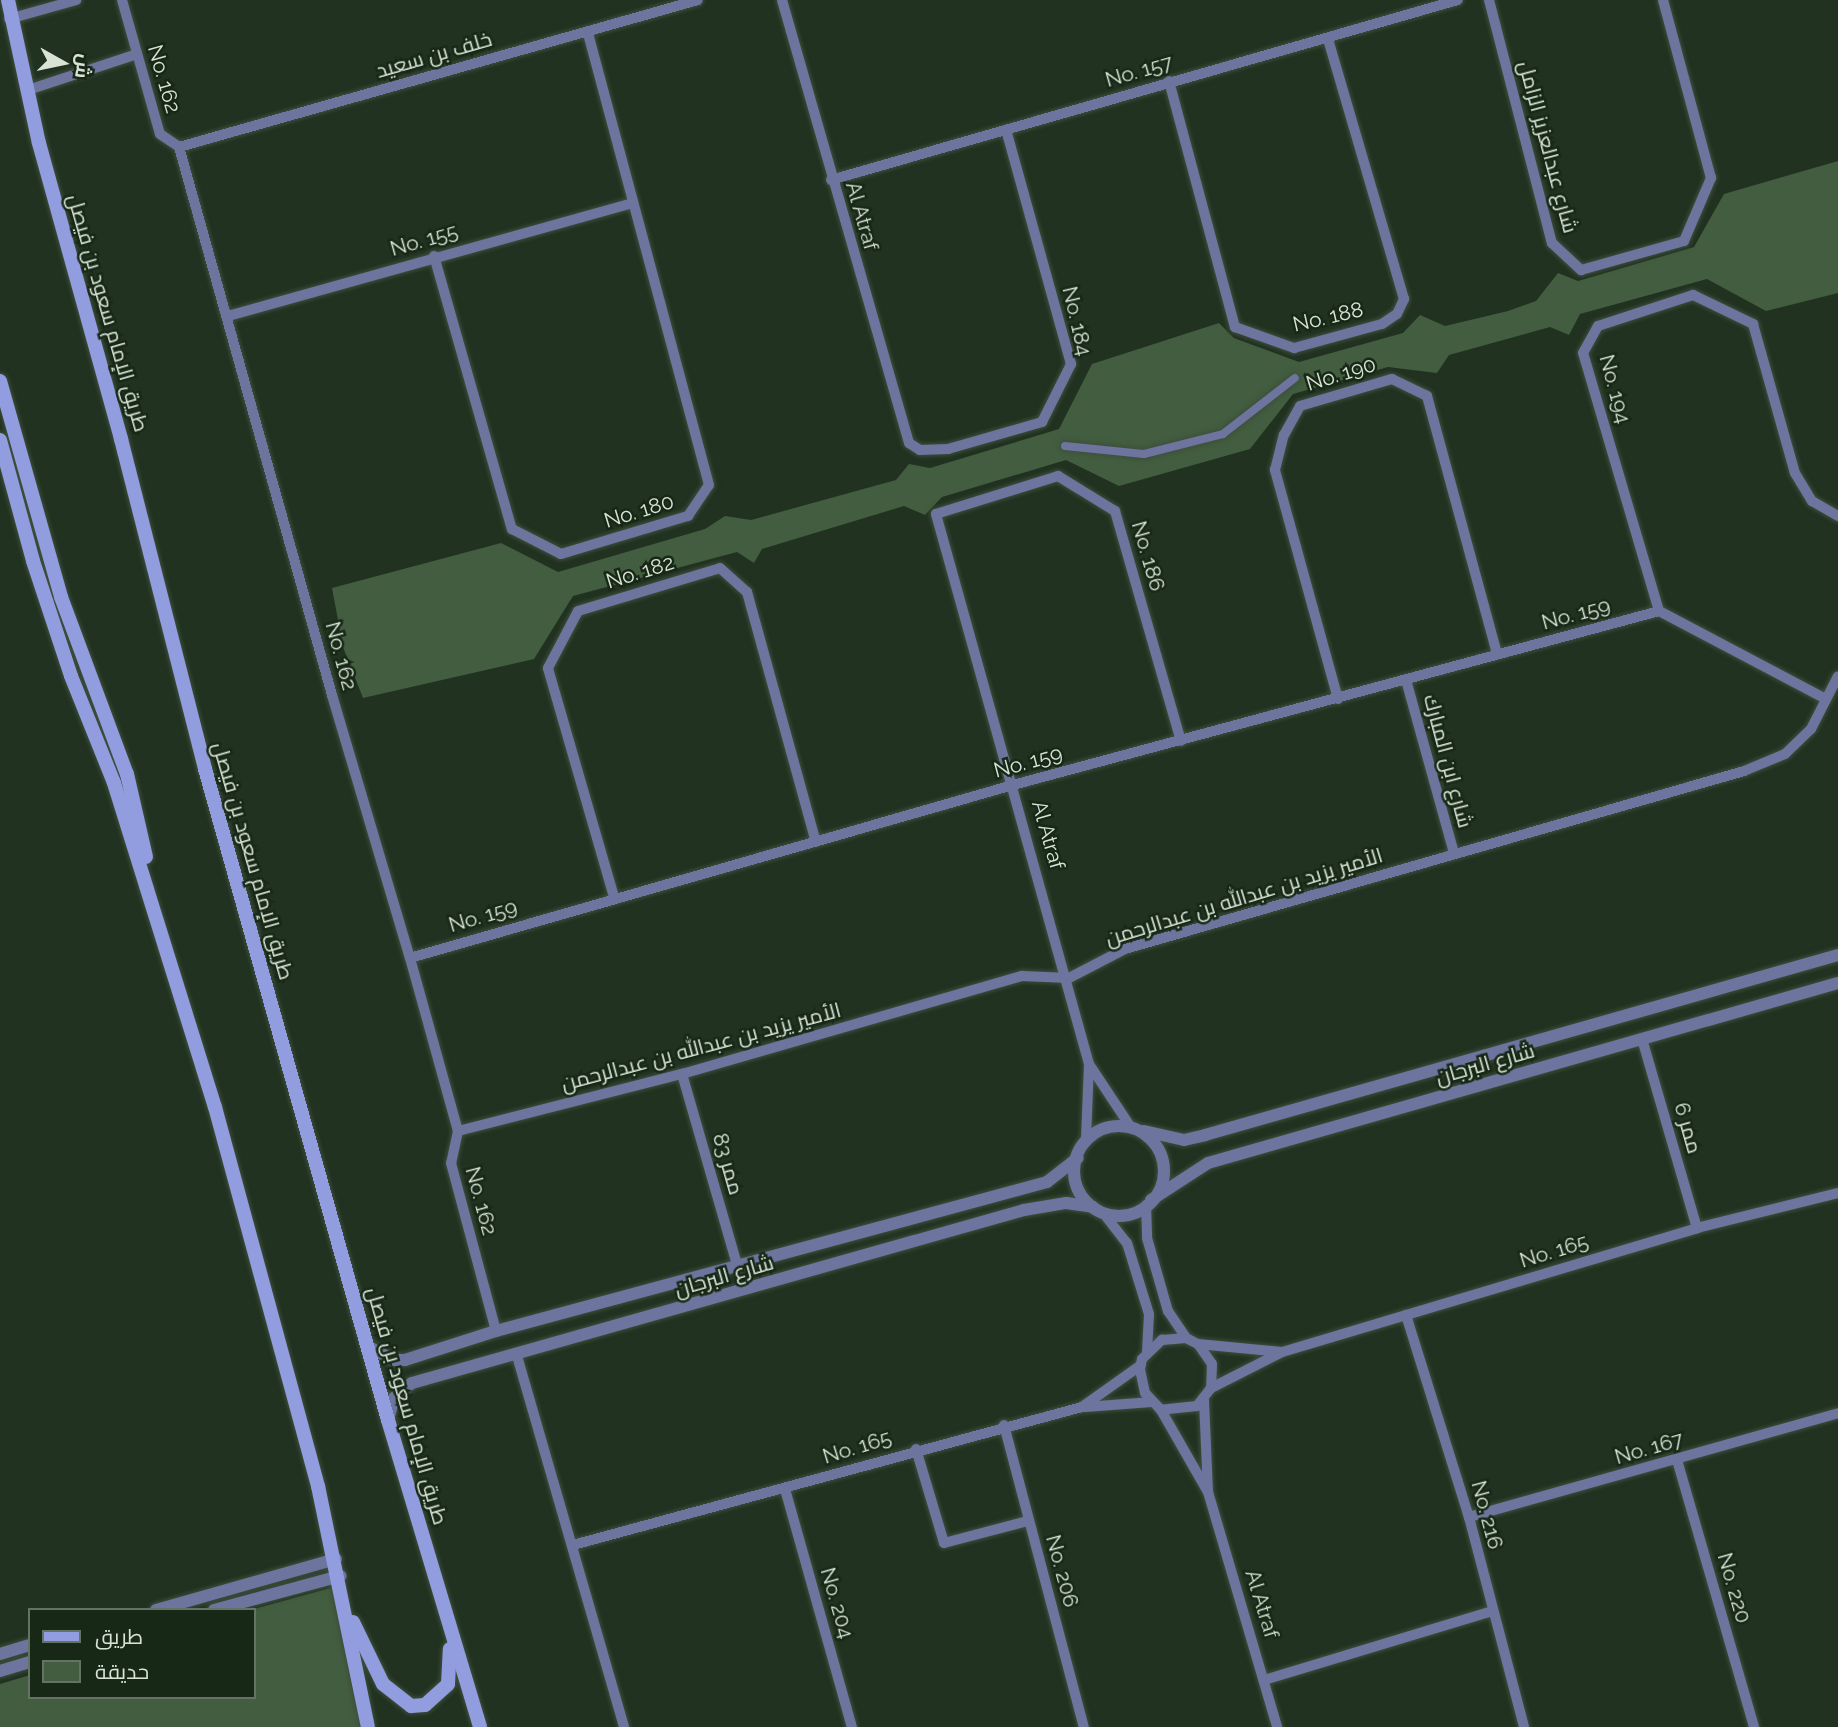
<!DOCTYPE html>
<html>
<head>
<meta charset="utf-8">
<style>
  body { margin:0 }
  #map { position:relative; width:1838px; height:1727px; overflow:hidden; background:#213220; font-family:Raleway,Cairo,sans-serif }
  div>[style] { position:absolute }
  .green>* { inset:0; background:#425d3f }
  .roads { filter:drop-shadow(0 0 2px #3e4e3d) drop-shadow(0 0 2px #3e4e3d) }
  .pedestrian>* { height:8px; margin:-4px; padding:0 4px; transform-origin:4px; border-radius:4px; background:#6d759e }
  .minor>* { height:10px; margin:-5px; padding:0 5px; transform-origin:5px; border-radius:5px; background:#6d759e }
  .tertiary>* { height:12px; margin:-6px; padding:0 6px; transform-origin:6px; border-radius:6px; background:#6d759e }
  .tertiary>.ring { margin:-6px; padding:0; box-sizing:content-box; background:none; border:12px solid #6d759e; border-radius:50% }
  .secondary>* { height:14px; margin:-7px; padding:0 7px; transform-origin:7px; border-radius:7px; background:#919dde }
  span { translate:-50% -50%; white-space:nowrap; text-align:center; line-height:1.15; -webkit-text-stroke:5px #172816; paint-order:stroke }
  .street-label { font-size:21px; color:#d8e3d6 }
  .legend { position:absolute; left:28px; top:1608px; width:228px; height:91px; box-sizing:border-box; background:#172816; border:2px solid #647363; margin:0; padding:9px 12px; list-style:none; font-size:21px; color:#d8e3d6 }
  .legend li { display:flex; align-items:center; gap:14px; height:35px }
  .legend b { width:35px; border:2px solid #647363 }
  .north { position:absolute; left:28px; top:28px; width:70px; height:70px; -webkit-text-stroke:5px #172816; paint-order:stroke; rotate:99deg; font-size:19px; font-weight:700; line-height:28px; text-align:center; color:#d8e3d6 }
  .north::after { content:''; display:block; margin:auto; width:24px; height:32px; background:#d8e3d6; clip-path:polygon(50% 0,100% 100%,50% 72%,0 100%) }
</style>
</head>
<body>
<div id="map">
  <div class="green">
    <div style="clip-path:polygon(1838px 161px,1838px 293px,1766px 311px,1707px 279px,1580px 314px,1569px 335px,1550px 327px,1449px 355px,1437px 373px,1388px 367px,1293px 394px,1250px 449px,1119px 486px,1066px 460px,942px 497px,925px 515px,904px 506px,762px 549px,754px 563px,737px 552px,573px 596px,534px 659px,363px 698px,343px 647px,332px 588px,501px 543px,558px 572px,705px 529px,725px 516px,751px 520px,896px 480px,909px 464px,930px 468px,1059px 429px,1092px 364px,1219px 323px,1234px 338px,1299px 362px,1403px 333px,1420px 315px,1445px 326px,1508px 311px,1536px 301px,1558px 273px,1578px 281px,1694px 247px,1724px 194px)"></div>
    <div style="clip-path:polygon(334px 1587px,373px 1727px,0 1727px,0 1684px,30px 1675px,30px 1697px,254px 1697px,254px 1610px,250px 1610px)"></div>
  </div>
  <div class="roads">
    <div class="pedestrian">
      <div style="left:1065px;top:446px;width:79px;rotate:5.8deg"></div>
      <div style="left:1144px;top:454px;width:81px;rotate:-14.2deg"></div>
      <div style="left:1223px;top:434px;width:91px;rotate:-37.9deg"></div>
    </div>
    <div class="minor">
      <div style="left:122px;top:0;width:139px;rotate:74.2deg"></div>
      <div style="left:160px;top:134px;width:23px;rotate:34deg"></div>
      <div style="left:179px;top:147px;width:569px;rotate:74.4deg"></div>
      <div style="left:332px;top:695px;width:274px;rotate:73.5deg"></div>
      <div style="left:410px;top:958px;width:180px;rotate:74.5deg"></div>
      <div style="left:458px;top:1131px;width:33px;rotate:102deg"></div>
      <div style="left:451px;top:1163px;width:174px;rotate:75deg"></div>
      <div style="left:782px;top:0;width:461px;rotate:74deg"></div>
      <div style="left:909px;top:443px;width:13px;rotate:32deg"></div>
      <div style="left:920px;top:450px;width:28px;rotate:-2deg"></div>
      <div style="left:948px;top:449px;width:98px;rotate:-16deg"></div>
      <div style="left:1042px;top:422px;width:65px;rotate:-63.4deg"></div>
      <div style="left:1071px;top:364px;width:243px;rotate:-105.5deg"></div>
      <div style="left:1489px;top:0;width:251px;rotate:75.5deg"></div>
      <div style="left:1552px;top:243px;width:40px;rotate:43deg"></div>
      <div style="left:1581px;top:270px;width:107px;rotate:-15.7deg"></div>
      <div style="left:1684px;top:241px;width:69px;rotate:-66.8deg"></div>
      <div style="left:1711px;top:178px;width:184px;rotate:-105.1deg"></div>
      <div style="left:9px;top:19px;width:70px;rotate:-15.8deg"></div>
      <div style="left:1169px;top:81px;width:255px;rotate:75deg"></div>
      <div style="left:1235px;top:327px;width:63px;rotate:19.6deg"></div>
      <div style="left:1294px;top:348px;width:91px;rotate:-15.3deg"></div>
      <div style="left:1382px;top:324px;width:18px;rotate:-34deg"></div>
      <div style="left:1397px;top:314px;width:17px;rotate:-65deg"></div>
      <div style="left:1404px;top:299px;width:271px;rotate:-106.3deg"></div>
      <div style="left:28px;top:90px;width:115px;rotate:-18.3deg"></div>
      <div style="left:179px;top:147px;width:539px;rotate:-15.81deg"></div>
      <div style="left:831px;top:180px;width:652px;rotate:-16.02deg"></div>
      <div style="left:434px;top:256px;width:284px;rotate:74.1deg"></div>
      <div style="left:512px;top:529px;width:55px;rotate:27deg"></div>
      <div style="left:561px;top:554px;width:133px;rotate:-16.7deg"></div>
      <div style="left:688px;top:516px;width:37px;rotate:-56deg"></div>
      <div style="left:709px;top:485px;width:469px;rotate:-105deg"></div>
      <div style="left:228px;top:316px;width:420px;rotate:-15.6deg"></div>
      <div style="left:1406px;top:680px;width:180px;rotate:74.5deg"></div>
      <div style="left:1338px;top:699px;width:238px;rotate:-105.4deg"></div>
      <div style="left:1275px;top:470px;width:36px;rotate:-76deg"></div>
      <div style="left:1284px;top:435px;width:33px;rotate:-61deg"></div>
      <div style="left:1300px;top:406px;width:96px;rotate:-16.4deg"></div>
      <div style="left:1392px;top:379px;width:39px;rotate:26deg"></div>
      <div style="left:1427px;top:396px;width:267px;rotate:74.8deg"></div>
      <div style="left:1826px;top:699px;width:189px;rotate:-152.2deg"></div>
      <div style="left:1659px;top:611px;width:269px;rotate:-106.4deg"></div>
      <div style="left:1583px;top:353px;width:31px;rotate:-61deg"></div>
      <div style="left:1598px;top:326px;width:100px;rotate:-18.1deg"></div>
      <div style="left:1693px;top:295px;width:67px;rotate:25.8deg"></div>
      <div style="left:1753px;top:324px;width:155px;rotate:74.3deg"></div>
      <div style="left:1795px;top:473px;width:33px;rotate:59deg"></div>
      <div style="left:1812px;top:501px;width:30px;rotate:30deg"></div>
      <div style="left:614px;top:897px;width:238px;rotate:-106.1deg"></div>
      <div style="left:548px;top:668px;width:64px;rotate:-62.2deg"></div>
      <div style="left:578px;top:611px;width:148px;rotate:-16.8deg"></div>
      <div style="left:720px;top:568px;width:36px;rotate:42deg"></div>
      <div style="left:747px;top:592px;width:259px;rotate:74.6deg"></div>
      <div style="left:410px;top:958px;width:627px;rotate:-16.01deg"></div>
      <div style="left:1013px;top:785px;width:669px;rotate:-15.07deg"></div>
      <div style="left:1642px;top:1039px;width:197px;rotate:73.8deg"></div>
      <div style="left:1089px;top:1064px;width:571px;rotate:-105.55deg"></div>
      <div style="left:936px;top:514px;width:128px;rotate:-17.3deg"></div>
      <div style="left:1058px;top:476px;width:67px;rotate:31.6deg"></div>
      <div style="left:1115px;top:511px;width:239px;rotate:74deg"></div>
      <div style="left:682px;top:1074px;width:199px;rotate:73.9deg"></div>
      <div style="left:458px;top:1131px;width:231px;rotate:-14.3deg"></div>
      <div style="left:682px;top:1074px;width:354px;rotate:-16.1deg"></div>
      <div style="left:1022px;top:976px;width:47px;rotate:2.4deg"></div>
      <div style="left:1069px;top:978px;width:63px;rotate:-27.4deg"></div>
      <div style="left:1125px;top:949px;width:644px;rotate:-16.04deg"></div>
      <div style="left:1744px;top:771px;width:44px;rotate:-22.5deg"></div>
      <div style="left:1785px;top:754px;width:36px;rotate:-44deg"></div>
      <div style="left:1811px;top:729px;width:59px;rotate:-63deg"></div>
      <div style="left:1086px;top:1139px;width:75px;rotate:-87.7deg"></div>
      <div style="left:1089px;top:1064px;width:74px;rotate:56.5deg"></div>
      <div style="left:1146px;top:1205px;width:33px;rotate:88deg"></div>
      <div style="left:1147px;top:1238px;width:76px;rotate:74deg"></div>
      <div style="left:1168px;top:1311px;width:32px;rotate:56deg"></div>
      <div style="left:1104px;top:1214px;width:37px;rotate:52deg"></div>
      <div style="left:1127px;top:1243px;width:74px;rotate:72.8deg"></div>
      <div style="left:1149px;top:1314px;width:38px;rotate:93deg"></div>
      <div style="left:1406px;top:1315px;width:212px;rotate:72.7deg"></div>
      <div style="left:1469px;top:1517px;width:217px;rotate:75.3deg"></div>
      <div style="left:1198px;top:1344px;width:24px;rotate:55deg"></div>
      <div style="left:1212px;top:1364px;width:24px;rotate:92deg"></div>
      <div style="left:1211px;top:1388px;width:23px;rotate:128deg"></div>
      <div style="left:1197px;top:1406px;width:36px;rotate:174deg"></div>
      <div style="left:1161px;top:1410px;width:23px;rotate:-133deg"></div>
      <div style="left:1145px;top:1393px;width:25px;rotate:-102deg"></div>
      <div style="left:1140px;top:1369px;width:10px;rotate:-79deg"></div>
      <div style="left:1142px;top:1359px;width:28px;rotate:-44deg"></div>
      <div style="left:1162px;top:1340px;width:24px;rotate:-5deg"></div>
      <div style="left:1186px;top:1338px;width:13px;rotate:27deg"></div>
      <div style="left:1198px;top:1344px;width:84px;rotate:5.4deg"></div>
      <div style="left:1282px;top:1352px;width:80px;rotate:153.1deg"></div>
      <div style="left:1282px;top:1352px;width:433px;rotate:-16.6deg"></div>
      <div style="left:1697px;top:1228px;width:145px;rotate:-13.9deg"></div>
      <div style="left:517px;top:1356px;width:386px;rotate:73.9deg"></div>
      <div style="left:1085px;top:1407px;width:67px;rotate:-4.3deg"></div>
      <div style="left:1161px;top:1410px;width:95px;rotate:60.2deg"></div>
      <div style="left:1208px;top:1492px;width:92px;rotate:-92.5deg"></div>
      <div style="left:1004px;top:1425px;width:312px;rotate:75.2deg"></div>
      <div style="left:916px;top:1449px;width:98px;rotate:73.4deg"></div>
      <div style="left:944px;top:1543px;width:87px;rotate:-14.7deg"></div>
      <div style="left:1677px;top:1460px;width:278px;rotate:73.9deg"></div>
      <div style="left:785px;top:1489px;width:247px;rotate:74.3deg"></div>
      <div style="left:1208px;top:1492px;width:245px;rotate:73.6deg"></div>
      <div style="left:1469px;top:1517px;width:383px;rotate:-15.7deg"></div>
      <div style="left:573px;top:1545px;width:527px;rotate:-15.17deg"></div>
      <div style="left:1082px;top:1407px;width:72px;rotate:-35.4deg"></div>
      <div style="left:1264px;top:1680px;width:238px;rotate:-16.8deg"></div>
    </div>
    <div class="tertiary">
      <div class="ring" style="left:1074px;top:1126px;width:78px;height:78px"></div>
      <div style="left:1144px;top:1131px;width:41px;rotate:12.7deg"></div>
      <div style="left:1184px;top:1140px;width:22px;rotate:-13deg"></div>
      <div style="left:1205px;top:1135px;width:658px;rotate:-15.87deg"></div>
      <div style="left:1151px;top:1200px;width:68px;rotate:-33deg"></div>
      <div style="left:1208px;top:1163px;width:655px;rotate:-15.95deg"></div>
      <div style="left:369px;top:1347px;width:27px;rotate:28deg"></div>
      <div style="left:393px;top:1360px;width:12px"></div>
      <div style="left:405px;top:1360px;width:96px;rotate:-17.7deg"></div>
      <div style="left:496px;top:1331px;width:571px;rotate:-15.13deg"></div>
      <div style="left:1047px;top:1182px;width:39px;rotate:-38deg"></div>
      <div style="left:388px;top:1420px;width:23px;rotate:-75deg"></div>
      <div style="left:394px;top:1398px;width:23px;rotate:-40deg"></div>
      <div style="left:412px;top:1383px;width:636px;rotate:-15.78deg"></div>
      <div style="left:1024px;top:1210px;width:43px;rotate:-9.5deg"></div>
      <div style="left:1066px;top:1203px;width:27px;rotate:8deg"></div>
      <div style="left:156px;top:1610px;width:187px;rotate:-15.8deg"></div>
      <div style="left:214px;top:1610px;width:131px;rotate:-15.1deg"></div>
      <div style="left:0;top:1654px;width:31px;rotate:-17deg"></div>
      <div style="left:0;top:1671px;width:31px;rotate:-17deg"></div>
    </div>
    <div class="secondary">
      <div style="left:8px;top:0;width:146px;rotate:77.8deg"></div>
      <div style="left:39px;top:143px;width:307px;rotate:74.5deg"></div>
      <div style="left:121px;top:439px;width:341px;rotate:75.7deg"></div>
      <div style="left:205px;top:769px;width:676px;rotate:74.3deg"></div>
      <div style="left:388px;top:1420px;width:320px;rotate:73.3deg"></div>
      <div style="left:0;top:381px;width:224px;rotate:74.2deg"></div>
      <div style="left:61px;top:597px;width:189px;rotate:69.6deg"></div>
      <div style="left:127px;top:774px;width:85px;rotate:77.1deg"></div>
      <div style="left:0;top:440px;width:125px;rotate:74.7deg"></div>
      <div style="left:33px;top:561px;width:121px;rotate:71.7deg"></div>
      <div style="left:71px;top:676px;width:115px;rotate:68.1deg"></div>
      <div style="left:114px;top:783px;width:339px;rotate:72.7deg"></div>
      <div style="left:215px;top:1107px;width:393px;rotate:74.8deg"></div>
      <div style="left:318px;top:1486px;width:246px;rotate:78.3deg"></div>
      <div style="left:353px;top:1622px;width:69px;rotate:64.2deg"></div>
      <div style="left:383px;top:1684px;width:36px;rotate:38deg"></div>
      <div style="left:411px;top:1706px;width:14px;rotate:-4deg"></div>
      <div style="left:425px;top:1705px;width:31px;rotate:-42deg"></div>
      <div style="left:448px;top:1684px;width:35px;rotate:-87deg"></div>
    </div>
  </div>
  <div class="street-label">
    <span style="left:434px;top:55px;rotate:-16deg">خلف بن سعيد</span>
    <span style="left:1139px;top:71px;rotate:-16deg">No. 157</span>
    <span style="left:164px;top:79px;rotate:74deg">No. 162</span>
    <span style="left:1548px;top:147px;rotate:75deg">شارع عبدالعزيز الزامل</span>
    <span style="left:862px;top:216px;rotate:74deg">Al Atraf</span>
    <span style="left:424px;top:240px;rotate:-16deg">No. 155</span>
    <span style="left:108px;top:313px;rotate:74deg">طريق الإمام سعود بن فيصل</span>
    <span style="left:1328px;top:317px;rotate:-13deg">No. 188</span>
    <span style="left:1077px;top:321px;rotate:77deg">No. 184</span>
    <span style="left:1341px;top:374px;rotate:-17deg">No. 190</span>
    <span style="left:1615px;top:389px;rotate:75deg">No. 194</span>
    <span style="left:639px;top:511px;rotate:-17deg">No. 180</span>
    <span style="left:1148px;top:556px;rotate:74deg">No. 186</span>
    <span style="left:640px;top:572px;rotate:-17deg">No. 182</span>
    <span style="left:1576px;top:614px;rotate:-15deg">No. 159</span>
    <span style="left:341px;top:656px;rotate:75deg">No. 162</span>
    <span style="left:1448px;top:761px;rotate:75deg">شارع ابن المبارك</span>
    <span style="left:1028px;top:762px;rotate:-15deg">No. 159</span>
    <span style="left:1048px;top:835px;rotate:74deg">Al Atraf</span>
    <span style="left:253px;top:861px;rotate:74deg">طريق الإمام سعود بن فيصل</span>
    <span style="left:1244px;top:897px;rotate:-17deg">الأمير يزيد بن عبدالله بن عبدالرحمن</span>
    <span style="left:483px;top:916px;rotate:-16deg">No. 159</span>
    <span style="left:701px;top:1047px;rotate:-15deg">الأمير يزيد بن عبدالله بن عبدالرحمن</span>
    <span style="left:1485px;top:1064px;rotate:-16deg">شارع البرجان</span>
    <span style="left:1688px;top:1128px;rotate:74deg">ممر 6</span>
    <span style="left:728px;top:1164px;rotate:74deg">ممر 83</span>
    <span style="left:481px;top:1201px;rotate:75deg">No. 162</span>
    <span style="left:1554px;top:1251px;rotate:-17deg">No. 165</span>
    <span style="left:724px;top:1276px;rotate:-16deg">شارع البرجان</span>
    <span style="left:407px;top:1406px;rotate:74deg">طريق الإمام سعود بن فيصل</span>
    <span style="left:857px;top:1447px;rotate:-17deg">No. 165</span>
    <span style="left:1649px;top:1448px;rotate:-16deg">No. 167</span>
    <span style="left:1487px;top:1515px;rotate:75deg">No. 216</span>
    <span style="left:1062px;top:1571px;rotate:75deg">No. 206</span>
    <span style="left:1734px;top:1588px;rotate:74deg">No. 220</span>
    <span style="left:837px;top:1603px;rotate:74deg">No. 204</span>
    <span style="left:1262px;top:1604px;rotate:73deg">Al Atraf</span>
  </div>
  <ul class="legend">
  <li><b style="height:9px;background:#919dde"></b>طريق</li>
  <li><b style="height:19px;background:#425d3f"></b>حديقة</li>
  </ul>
  <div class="north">ش</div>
</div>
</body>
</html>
